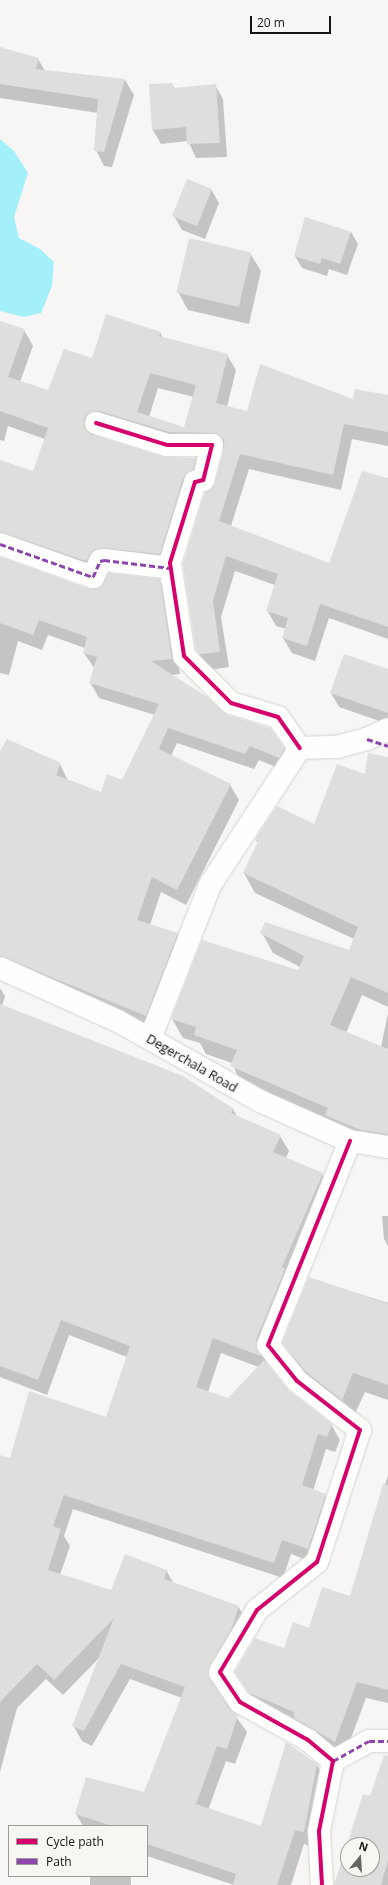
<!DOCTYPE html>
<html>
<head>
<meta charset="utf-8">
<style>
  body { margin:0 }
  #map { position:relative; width:388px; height:1885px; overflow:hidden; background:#f7f6f4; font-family:"Open Sans",sans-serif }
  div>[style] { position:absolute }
  .water>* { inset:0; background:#a4f0fa }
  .shadow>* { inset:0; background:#0003; transform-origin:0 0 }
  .building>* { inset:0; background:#dededc; transform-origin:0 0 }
  .roads { filter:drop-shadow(0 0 1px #d4d3d2) drop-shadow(0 0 1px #d4d3d2) }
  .minor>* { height:22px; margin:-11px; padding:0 11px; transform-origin:11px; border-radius:11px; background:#fefefd }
  .quiet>* { height:3px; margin-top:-1.5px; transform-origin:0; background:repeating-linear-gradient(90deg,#8e44ad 0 6px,transparent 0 9px) }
  .cycleway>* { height:4px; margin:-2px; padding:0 2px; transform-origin:2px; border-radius:2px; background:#d6006c }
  span { translate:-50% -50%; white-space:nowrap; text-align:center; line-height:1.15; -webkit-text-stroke:3px #f8f6f3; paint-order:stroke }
  .street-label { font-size:13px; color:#161514 }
  .legend { position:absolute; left:8px; top:1825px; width:140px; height:52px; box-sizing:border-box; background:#f8f6f3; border:1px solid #9e9c9a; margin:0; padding:5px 7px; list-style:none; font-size:12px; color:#161514 }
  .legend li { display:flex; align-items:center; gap:8px; height:20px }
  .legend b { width:20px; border:1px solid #9e9c9a }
  .north { position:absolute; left:340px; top:1837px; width:40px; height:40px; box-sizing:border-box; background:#f8f6f3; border:1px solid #9e9c9a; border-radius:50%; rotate:18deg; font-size:11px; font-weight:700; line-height:16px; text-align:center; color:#161514 }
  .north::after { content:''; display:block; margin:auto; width:14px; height:18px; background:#656462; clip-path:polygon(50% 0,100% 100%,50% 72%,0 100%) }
  .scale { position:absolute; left:250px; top:16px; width:81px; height:18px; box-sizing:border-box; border:2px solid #161514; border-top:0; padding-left:5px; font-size:12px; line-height:14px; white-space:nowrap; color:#161514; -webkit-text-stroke:3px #f8f6f3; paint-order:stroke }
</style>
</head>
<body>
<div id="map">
  <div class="water">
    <div style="clip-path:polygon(0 139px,14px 151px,28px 173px,14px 217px,19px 238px,40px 249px,54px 262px,52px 286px,41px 313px,24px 317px,0 311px)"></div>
  </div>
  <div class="shadow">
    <div style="clip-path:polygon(0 49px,38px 59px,45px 71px,125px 80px,134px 95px,112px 167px,104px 166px,96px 150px,98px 113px,0 98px)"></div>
    <div style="clip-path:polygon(172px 84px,175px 89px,215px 85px,223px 99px,227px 157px,196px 158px,188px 141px,161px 144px,153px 130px)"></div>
    <div style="clip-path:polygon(211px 189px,219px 203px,205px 239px,182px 230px,174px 216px)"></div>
    <div style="clip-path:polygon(306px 218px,351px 232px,358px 244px,347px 275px,329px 269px,327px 276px,302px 268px,295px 256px)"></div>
    <div style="clip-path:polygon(250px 253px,261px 271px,249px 324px,188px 310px,178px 292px)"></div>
    <div style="clip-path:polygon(evenodd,0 322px,24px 330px,33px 346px,20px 382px,48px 392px,93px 359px,160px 332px,163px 338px,227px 355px,236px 370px,227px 407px,247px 412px,388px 396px,388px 446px,352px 439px,341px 490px,249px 469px,231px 526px,329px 564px,388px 480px,388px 639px,329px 618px,315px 661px,292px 653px,283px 638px,286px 629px,276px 626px,267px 610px,275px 585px,235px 571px,221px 617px,229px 667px,210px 670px,206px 666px,197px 650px,216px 484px,225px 449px,178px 448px,97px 429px,93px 435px,163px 458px,195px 458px,204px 474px,168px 569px,100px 567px,0 551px,0 474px,33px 472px,45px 439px,8px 426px,4px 441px,0 440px,0 322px,158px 388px,194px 397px,185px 428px,149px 417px,158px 388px)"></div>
    <div style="clip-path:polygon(0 558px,89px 590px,159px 580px,168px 596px,180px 674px,171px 675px,227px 716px,284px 749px,293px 764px,288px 772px,259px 760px,254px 769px,177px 743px,171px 756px,230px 785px,239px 800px,186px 905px,161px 892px,150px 925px,177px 934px,186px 949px,154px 1031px,0 976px,0 753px,60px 764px,68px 781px,101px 793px,123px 781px,155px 715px,99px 698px,90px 682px,94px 668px,84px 653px,85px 648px,48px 635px,42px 650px,18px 641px,9px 675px,0 673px)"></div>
    <div style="clip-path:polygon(388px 670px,388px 724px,339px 707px,331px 693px)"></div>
    <div style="clip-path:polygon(388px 758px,388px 1007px,362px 995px,346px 1033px,381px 1047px,388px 1013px,388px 1152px,242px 1085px,232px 1063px,206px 1054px,200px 1043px,183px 1038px,172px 1019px,298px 972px,300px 967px,273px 953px,262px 933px,349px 951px,354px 939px,255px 893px,244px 873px,258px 844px,256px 840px,315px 826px)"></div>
    <div style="clip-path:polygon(evenodd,0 988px,5px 996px,2px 1006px,233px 1109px,238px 1118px,280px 1136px,289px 1151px,286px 1158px,322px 1174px,331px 1189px,265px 1356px,267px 1366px,288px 1391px,331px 1424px,340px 1440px,335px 1452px,326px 1449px,313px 1491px,325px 1495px,334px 1510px,317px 1564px,291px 1554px,283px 1578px,73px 1509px,64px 1536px,70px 1546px,60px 1575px,112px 1591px,166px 1570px,174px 1584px,238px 1606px,247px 1622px,216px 1688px,247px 1732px,235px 1764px,226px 1761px,208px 1810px,262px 1827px,317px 1765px,326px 1781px,313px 1847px,304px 1844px,291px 1885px,234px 1885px,147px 1856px,147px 1826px,83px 1826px,76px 1814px,145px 1793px,182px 1698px,130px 1679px,92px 1746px,82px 1741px,73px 1725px,99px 1658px,63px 1695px,46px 1679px,17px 1708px,0 1772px,0 1457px,10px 1460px,106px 1418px,127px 1357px,69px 1335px,47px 1395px,0 1377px,0 988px,221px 1353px,259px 1367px,228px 1399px,208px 1392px,221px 1353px)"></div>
    <div style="clip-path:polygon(382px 1216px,388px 1216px,388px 1246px,384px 1239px)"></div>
    <div style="clip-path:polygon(309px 1278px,388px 1303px,388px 1400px,365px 1392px,353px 1418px,318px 1391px,283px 1343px)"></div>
    <div style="clip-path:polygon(388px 1475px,388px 1703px,366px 1698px,344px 1757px,259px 1708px,236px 1672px,284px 1650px,350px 1598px)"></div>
    <div style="clip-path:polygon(evenodd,388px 1763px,388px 1885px,335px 1885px,364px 1795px,371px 1798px,388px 1763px,348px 1845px,372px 1845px,372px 1869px,348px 1869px,348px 1845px)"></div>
    <div style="left:90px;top:1876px;width:41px;height:9px"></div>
  </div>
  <div class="building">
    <div style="clip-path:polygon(0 47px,39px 58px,36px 69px,125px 79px,104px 152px,94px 151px,98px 99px,0 84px)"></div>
    <div style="clip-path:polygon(173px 83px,173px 88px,216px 84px,220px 143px,187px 144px,186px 127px,152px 130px,149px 84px)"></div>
    <div style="left:187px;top:179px;width:27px;height:40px;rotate:22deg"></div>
    <div style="clip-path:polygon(305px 217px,351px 232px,340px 264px,322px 258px,320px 264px,294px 256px)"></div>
    <div style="left:189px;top:238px;width:64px;height:56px;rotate:13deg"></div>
    <div style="clip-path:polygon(evenodd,106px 314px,161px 332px,159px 336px,228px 354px,216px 403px,247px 411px,260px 364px,353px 399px,355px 389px,388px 395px,388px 432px,344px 424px,333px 475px,240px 454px,219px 521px,329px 563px,362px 471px,388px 478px,388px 627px,320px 604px,307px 646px,282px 638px,288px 618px,266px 611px,278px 574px,226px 556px,213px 601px,220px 652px,200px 654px,196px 650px,183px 564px,205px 492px,215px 483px,224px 448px,224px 440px,212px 433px,169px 432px,99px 411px,88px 414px,84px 419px,84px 426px,92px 435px,164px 457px,196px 458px,193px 470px,183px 478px,160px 554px,101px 548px,92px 552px,86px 561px,0 532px,0 460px,33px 471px,48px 428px,0 411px,0 321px,25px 329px,8px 377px,48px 390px,64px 349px,92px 358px,106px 314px,150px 373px,196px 385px,184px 427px,137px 412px,150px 373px)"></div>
    <div style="clip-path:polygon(0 557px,89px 589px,101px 587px,108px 573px,160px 579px,172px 659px,151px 661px,207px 697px,227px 715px,270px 728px,285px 748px,279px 758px,250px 746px,245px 754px,168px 728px,159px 749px,231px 784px,177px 890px,152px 877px,137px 920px,178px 933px,146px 1016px,0 956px,0 751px,7px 739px,61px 763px,56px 775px,101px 792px,107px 774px,122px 780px,159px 704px,89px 683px,97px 657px,83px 653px,87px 637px,39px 620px,33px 635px,0 623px)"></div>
    <div style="clip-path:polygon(344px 654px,388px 669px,388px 713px,330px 693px)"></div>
    <div style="clip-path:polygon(368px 753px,388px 757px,388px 993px,351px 977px,330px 1025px,388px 1049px,388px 1134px,361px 1130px,325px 1115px,328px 1108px,230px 1066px,237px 1050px,194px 1035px,196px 1027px,171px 1019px,202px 940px,298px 970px,304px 956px,260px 933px,265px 922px,349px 950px,358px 927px,243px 873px,258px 841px,255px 840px,277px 806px,314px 824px,337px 764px,365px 774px)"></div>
    <div style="clip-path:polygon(0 1004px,183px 1076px,234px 1109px,231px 1113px,281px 1135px,273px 1152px,323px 1173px,282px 1267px,285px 1269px,256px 1340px,261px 1356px,213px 1338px,196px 1387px,228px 1398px,264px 1360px,289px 1391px,332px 1424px,327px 1437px,318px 1434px,302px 1485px,326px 1494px,308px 1549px,282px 1540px,274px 1563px,64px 1495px,53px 1526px,61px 1529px,48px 1570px,111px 1590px,125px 1554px,167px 1570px,164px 1579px,239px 1606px,231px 1630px,208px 1672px,230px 1709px,238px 1715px,227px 1749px,217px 1746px,196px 1804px,261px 1826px,286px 1742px,317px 1764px,304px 1832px,295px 1830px,277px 1885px,233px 1885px,236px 1874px,147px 1844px,147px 1826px,112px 1826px,75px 1814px,86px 1777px,144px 1792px,185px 1687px,121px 1664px,84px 1731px,72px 1726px,114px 1618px,54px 1680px,37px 1664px,0 1702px,0 1455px,10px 1458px,29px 1391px,106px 1417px,130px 1346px,61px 1320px,38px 1380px,0 1366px)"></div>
    <div style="clip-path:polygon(309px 1277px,388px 1304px,388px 1385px,353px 1373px,342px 1400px,306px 1372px,282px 1343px)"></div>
    <div style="clip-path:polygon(383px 1484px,388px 1485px,388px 1690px,357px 1682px,335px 1742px,294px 1718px,294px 1712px,249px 1693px,235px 1672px,255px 1638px,284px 1648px,293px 1622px,309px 1628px,322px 1587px,350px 1596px)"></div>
    <div style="clip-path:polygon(evenodd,384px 1755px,388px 1756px,388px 1860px,381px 1885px,334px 1885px,363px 1794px,370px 1796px,384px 1755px,348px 1845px,372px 1845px,372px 1869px,348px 1869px,348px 1845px)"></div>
  </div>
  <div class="roads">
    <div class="minor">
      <div style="left:96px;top:423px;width:74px;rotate:17.2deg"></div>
      <div style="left:167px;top:445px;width:45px"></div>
      <div style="left:212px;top:445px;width:36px;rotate:104deg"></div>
      <div style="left:203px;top:480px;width:8px;rotate:166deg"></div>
      <div style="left:195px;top:482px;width:85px;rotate:107.2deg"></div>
      <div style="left:170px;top:563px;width:94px;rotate:81.4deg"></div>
      <div style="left:184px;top:656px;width:66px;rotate:45deg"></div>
      <div style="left:231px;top:703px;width:49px;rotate:16.6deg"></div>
      <div style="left:278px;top:717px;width:38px;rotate:55deg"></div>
      <div style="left:0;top:544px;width:99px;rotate:19.5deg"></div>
      <div style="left:93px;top:577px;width:17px;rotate:-66deg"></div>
      <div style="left:100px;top:561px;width:4px;rotate:-14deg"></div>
      <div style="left:104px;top:560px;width:67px;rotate:6.8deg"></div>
      <div style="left:0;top:968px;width:129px;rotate:24.2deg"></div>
      <div style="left:118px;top:1021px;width:163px;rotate:29.4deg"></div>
      <div style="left:260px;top:1101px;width:98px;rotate:24deg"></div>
      <div style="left:350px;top:1141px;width:38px;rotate:9deg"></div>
      <div style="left:150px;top:1039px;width:165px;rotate:-68.7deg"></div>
      <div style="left:210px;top:885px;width:164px;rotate:-56.7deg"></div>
      <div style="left:300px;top:748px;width:37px;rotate:-2deg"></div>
      <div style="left:337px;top:747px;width:31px;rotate:-15deg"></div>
      <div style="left:367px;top:739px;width:23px;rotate:-25deg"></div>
      <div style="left:333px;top:1761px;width:41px;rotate:-29.1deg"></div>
      <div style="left:369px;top:1741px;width:19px"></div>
      <div style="left:322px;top:1885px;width:54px;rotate:-93.2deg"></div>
      <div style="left:319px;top:1831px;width:71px;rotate:-78.7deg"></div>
      <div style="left:333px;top:1761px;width:33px;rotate:-140deg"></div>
      <div style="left:308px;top:1740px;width:78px;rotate:-150.8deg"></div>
      <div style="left:240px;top:1702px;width:36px;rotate:-124deg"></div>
      <div style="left:220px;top:1672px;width:72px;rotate:-59.2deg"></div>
      <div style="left:257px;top:1610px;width:77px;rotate:-38.7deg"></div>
      <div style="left:317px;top:1562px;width:139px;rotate:-72deg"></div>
      <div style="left:360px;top:1430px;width:80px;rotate:-142.1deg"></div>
      <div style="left:297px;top:1381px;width:46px;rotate:-128.9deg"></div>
      <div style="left:268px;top:1345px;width:220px;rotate:-68.1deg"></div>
    </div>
  </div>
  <div class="quiet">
    <div style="left:0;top:544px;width:99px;rotate:19.5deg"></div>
    <div style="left:93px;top:577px;width:17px;rotate:-66deg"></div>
    <div style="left:100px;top:561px;width:4px;rotate:-14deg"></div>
    <div style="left:104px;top:560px;width:67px;rotate:6.8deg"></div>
    <div style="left:367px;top:739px;width:22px;rotate:18deg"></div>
    <div style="left:333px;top:1761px;width:41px;rotate:-29.1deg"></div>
    <div style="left:369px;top:1741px;width:19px"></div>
  </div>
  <div class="cycleway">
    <div style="left:96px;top:423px;width:74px;rotate:17.2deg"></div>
    <div style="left:167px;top:445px;width:45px"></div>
    <div style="left:212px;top:445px;width:36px;rotate:104deg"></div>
    <div style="left:203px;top:480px;width:8px;rotate:166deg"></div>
    <div style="left:195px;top:482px;width:85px;rotate:107.2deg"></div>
    <div style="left:170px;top:563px;width:94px;rotate:81.4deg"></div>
    <div style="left:184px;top:656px;width:66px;rotate:45deg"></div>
    <div style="left:231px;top:703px;width:49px;rotate:16.6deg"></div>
    <div style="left:278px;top:717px;width:38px;rotate:55deg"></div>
    <div style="left:322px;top:1885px;width:54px;rotate:-93.2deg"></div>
    <div style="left:319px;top:1831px;width:71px;rotate:-78.7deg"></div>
    <div style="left:333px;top:1761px;width:33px;rotate:-140deg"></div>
    <div style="left:308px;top:1740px;width:78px;rotate:-150.8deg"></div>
    <div style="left:240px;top:1702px;width:36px;rotate:-124deg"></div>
    <div style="left:220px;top:1672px;width:72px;rotate:-59.2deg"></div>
    <div style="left:257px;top:1610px;width:77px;rotate:-38.7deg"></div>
    <div style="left:317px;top:1562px;width:139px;rotate:-72deg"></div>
    <div style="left:360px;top:1430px;width:80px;rotate:-142.1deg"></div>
    <div style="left:297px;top:1381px;width:46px;rotate:-128.9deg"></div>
    <div style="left:268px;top:1345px;width:220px;rotate:-68.1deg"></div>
  </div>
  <div class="street-label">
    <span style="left:192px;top:1063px;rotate:30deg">Degerchala Road</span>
  </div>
  <ul class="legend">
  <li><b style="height:5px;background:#d6006c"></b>Cycle path</li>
  <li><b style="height:5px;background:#8e44ad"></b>Path</li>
  </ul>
  <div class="north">N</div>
  <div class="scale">20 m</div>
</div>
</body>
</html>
